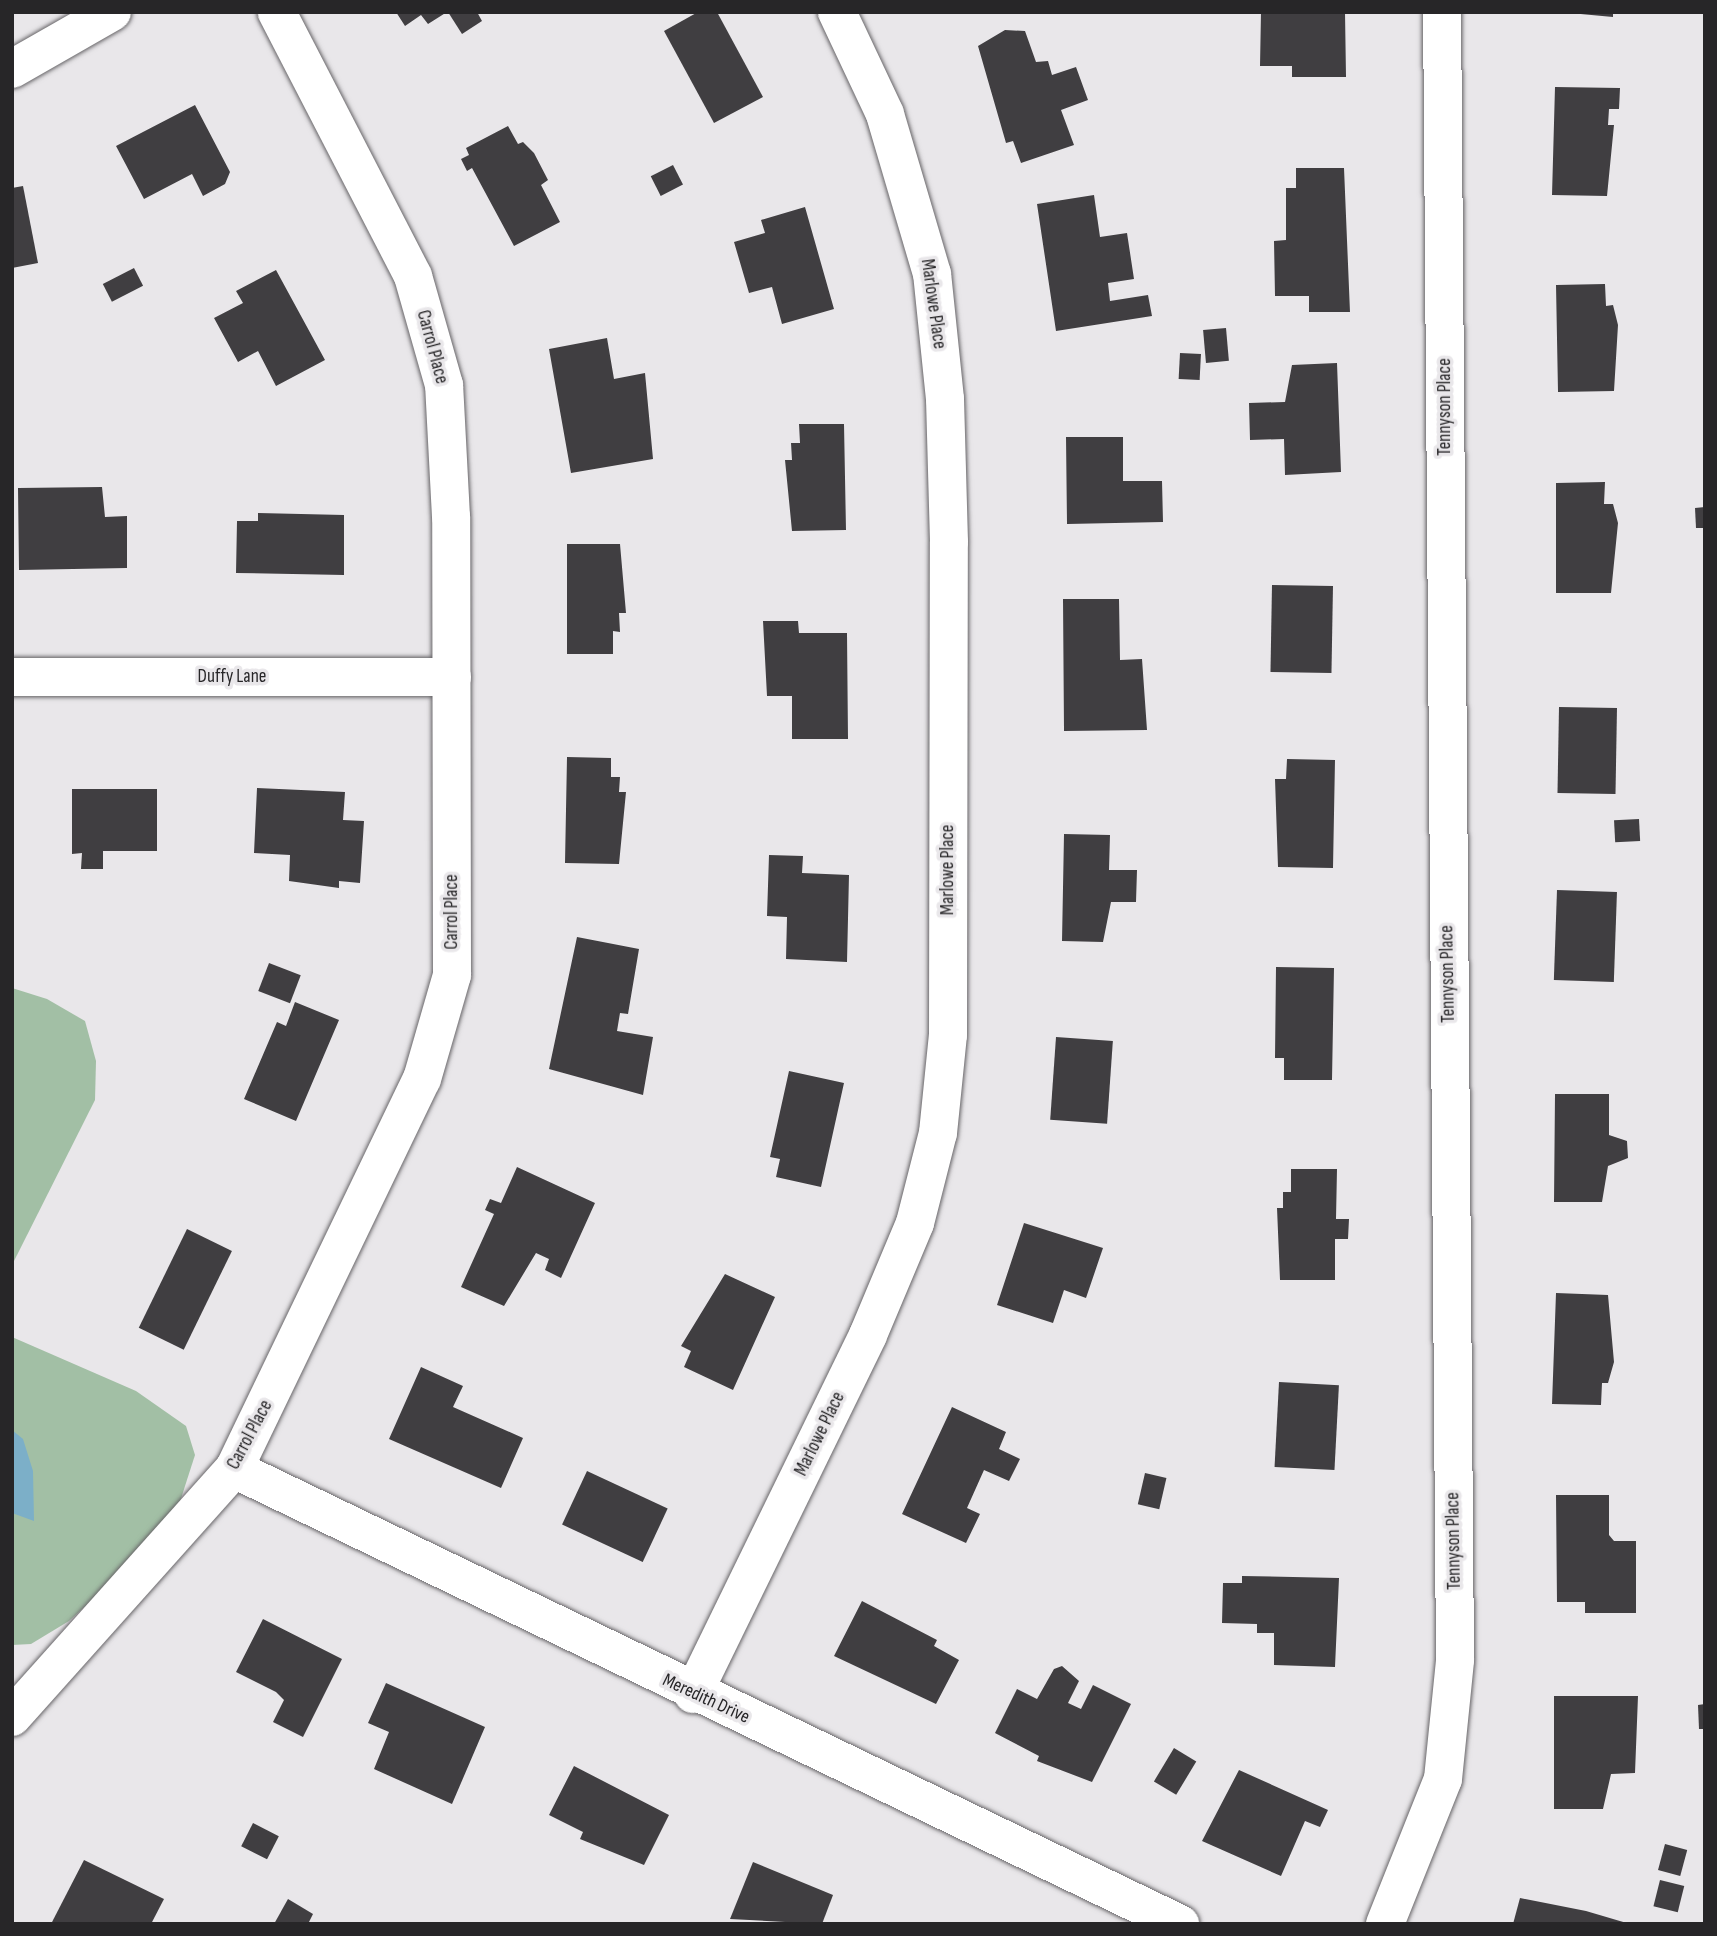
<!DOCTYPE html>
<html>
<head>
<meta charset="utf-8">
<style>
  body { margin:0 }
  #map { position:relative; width:1717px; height:1936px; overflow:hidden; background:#e9e7ea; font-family:"Sofia Sans Condensed",sans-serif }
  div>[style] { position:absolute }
  .green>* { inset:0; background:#a2bfa5 }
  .water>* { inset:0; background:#7cafc8 }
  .building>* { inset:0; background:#403e41; transform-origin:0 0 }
  .roads { filter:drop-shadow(0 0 2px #676568) drop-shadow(0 0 2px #676568) }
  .street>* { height:38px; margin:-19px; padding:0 19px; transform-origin:19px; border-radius:19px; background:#fff }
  span { translate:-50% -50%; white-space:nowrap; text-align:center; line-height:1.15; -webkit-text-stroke:7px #e9e7ea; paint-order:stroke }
  .street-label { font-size:19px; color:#272628 }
  .frame { position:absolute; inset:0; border:14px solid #272628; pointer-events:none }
</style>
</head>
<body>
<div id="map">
  <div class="green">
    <div style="clip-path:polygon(12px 988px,47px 999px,85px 1021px,96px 1061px,95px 1100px,12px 1265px)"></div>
    <div style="clip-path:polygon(12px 1337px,136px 1391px,186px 1426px,195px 1455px,176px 1514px,124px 1571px,69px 1621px,31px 1644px,12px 1645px)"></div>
  </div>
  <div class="water">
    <div style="clip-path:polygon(12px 1430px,23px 1439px,33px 1471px,34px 1521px,12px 1513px)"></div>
  </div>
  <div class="building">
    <div style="clip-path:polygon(396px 12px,447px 12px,428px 24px,421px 15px,405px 26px)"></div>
    <div style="clip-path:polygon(448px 12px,477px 12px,482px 21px,462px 34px)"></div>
    <div style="clip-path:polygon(698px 12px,717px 12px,763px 97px,714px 123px,664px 31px)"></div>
    <div style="clip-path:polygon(1261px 12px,1345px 12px,1346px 77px,1292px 77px,1292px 66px,1260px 66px)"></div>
    <div style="clip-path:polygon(1559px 12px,1613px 12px,1613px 17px)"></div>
    <div style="clip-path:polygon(1005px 30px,1025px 31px,1036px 62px,1048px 61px,1052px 75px,1076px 67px,1088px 100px,1061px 110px,1074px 145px,1021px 163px,1013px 141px,1006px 143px,978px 46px)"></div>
    <div style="clip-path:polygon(1555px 87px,1620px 88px,1619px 109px,1609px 109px,1608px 125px,1614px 125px,1607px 196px,1552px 195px)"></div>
    <div style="clip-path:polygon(195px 105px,230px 172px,225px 184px,203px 196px,192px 174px,144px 199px,116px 146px)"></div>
    <div style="clip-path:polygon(508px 126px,518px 144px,523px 142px,534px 153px,548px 180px,541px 185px,560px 222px,514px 246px,472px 168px,467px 171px,461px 159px,469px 155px,466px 148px)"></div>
    <div style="left:673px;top:165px;width:22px;height:25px;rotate:63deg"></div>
    <div style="clip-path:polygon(1296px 168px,1344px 168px,1350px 312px,1309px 312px,1309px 296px,1275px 296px,1274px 241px,1286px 240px,1286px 188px,1296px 188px)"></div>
    <div style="clip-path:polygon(23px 186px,38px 263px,12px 268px,12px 188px)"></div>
    <div style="clip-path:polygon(1094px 195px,1100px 237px,1127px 233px,1134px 279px,1108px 283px,1110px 301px,1148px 295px,1152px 316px,1056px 331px,1037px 204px)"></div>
    <div style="clip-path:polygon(805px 207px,834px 309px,782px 324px,772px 287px,749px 293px,734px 242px,765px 233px,761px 220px)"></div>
    <div style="left:134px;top:268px;width:20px;height:35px;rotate:63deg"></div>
    <div style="clip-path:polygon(276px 270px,325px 360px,276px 386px,258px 351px,238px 362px,214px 318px,243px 303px,236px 291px)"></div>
    <div style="clip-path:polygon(1605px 284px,1606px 306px,1613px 305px,1618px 325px,1614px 391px,1558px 392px,1556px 285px)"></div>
    <div style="left:1226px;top:328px;width:33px;height:23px;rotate:85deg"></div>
    <div style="clip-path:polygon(607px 338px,614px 379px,645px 373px,653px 459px,571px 473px,549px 349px)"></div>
    <div style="left:1180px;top:353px;width:21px;height:26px;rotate:3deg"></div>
    <div style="clip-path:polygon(1337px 363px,1341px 472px,1285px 475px,1284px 439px,1250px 440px,1249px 403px,1285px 402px,1292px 365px)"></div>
    <div style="clip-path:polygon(799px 424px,844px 424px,846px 530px,792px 531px,785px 460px,792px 460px,791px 443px,800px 443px)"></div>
    <div style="clip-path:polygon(1066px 437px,1123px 437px,1123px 481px,1162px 481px,1163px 522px,1067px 524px)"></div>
    <div style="clip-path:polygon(1605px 482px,1604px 504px,1613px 504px,1618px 523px,1611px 593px,1556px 593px,1556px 483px)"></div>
    <div style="clip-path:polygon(102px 487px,105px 517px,127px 516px,127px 568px,19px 570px,18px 488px)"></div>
    <div style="clip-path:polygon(1705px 507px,1705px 528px,1696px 528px,1695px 508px)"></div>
    <div style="clip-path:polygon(258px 513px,344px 515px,344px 575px,236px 573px,237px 521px,258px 521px)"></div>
    <div style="clip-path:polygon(567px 544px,620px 544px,626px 613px,619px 613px,620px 632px,613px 631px,613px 654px,567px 654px)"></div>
    <div style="left:1272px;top:585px;width:61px;height:87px;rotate:1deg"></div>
    <div style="clip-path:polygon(1063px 599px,1119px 599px,1120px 660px,1142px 659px,1147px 730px,1064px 731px)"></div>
    <div style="clip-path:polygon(763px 621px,798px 621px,799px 633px,847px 633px,848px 739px,792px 739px,792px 696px,767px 696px)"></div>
    <div style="left:1559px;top:707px;width:58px;height:86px;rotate:1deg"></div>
    <div style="clip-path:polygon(567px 757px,611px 758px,611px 777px,620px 777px,619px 792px,626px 792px,619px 864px,565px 863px)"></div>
    <div style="clip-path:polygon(1287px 759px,1335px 760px,1333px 868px,1278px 867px,1275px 779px,1286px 779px)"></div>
    <div style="clip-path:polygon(257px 788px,345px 792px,343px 820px,364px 821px,360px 883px,339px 881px,339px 888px,289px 881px,290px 855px,254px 853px)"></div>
    <div style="clip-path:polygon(72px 789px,157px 789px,157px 851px,103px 851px,103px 869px,81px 869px,82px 853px,72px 854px)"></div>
    <div style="left:1639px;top:819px;width:22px;height:25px;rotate:87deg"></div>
    <div style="clip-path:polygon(1064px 834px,1110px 835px,1109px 870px,1137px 870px,1136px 902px,1111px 902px,1103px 942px,1062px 941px)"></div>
    <div style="clip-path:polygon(769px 855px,803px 856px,802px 873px,849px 875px,847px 962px,786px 959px,787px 917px,767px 916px)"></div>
    <div style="left:1557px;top:890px;width:60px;height:90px;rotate:2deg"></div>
    <div style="clip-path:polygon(577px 937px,639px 949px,628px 1014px,620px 1013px,617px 1031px,653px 1037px,643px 1095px,549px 1069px)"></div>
    <div style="left:269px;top:963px;width:34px;height:30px;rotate:21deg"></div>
    <div style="clip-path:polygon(1276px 967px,1334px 968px,1332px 1080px,1284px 1080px,1284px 1058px,1275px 1058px)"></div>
    <div style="clip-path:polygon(295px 1002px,339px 1020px,296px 1121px,244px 1099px,277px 1022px,286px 1026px)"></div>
    <div style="left:1056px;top:1037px;width:57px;height:83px;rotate:4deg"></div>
    <div style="clip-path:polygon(789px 1071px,844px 1083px,821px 1187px,776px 1177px,780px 1159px,770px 1157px)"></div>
    <div style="clip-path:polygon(1555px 1094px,1609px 1094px,1609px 1135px,1627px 1141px,1628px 1158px,1608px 1166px,1602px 1202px,1554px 1202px)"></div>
    <div style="clip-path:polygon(517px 1167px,595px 1203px,561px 1278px,545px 1270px,549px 1259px,536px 1253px,504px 1306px,461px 1287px,494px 1214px,485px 1210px,490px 1199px,501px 1203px)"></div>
    <div style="clip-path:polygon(1291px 1169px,1337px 1169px,1336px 1219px,1349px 1219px,1348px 1239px,1335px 1239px,1335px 1280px,1280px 1280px,1277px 1208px,1283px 1208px,1283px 1192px,1291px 1192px)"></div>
    <div style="clip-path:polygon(1024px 1223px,1103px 1248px,1086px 1298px,1064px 1290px,1053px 1323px,997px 1305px)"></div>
    <div style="left:187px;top:1229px;width:50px;height:110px;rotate:26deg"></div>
    <div style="clip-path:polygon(725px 1274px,775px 1297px,733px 1390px,684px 1367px,691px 1351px,681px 1346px)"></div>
    <div style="clip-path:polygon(1556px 1293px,1608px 1295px,1614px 1362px,1608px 1383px,1602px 1383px,1601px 1405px,1552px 1404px)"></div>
    <div style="clip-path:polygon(421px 1367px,463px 1386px,453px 1407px,523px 1438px,501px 1488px,389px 1439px)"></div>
    <div style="left:1279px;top:1382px;width:60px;height:85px;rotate:3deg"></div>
    <div style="clip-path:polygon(952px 1407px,1006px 1432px,999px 1449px,1020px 1459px,1009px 1481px,984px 1470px,967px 1508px,980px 1514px,966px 1543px,902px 1514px)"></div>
    <div style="left:587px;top:1471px;width:89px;height:59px;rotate:25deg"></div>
    <div style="left:1145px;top:1473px;width:22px;height:32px;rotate:13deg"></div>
    <div style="clip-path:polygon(1556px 1495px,1609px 1495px,1609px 1535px,1614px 1541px,1636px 1541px,1636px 1613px,1585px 1613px,1585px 1602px,1557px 1602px)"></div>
    <div style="clip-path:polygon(1242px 1576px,1339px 1578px,1335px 1667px,1274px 1665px,1274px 1633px,1257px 1633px,1257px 1624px,1222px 1623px,1223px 1583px,1242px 1583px)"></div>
    <div style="clip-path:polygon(862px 1601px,937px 1640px,934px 1646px,959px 1660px,936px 1704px,834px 1656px)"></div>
    <div style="clip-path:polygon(263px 1619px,342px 1659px,303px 1737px,273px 1722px,284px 1700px,276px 1692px,236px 1672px)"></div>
    <div style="clip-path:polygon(1062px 1666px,1079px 1681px,1068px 1703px,1081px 1709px,1093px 1685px,1131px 1704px,1092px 1782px,1037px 1761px,1039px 1756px,995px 1733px,1017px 1689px,1037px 1699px,1054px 1669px)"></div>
    <div style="clip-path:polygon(386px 1683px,485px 1727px,452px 1804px,374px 1769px,389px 1732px,368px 1723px)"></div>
    <div style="clip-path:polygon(1554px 1696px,1638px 1696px,1635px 1773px,1611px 1774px,1603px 1809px,1554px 1809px)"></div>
    <div style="clip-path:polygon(1705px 1704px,1705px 1729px,1699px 1729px,1698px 1705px)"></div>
    <div style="left:1174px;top:1748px;width:26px;height:39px;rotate:31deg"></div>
    <div style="clip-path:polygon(574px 1766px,669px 1815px,644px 1865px,580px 1839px,583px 1832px,549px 1815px)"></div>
    <div style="clip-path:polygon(1239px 1770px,1328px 1810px,1320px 1827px,1305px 1821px,1281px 1876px,1202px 1841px)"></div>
    <div style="left:253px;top:1823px;width:29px;height:26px;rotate:27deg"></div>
    <div style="left:1665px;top:1844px;width:23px;height:27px;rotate:15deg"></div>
    <div style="clip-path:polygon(84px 1860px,164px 1899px,151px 1924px,51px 1924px)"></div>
    <div style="clip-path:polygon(753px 1862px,833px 1895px,822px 1924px,730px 1919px)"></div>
    <div style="left:1660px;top:1880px;width:25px;height:27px;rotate:14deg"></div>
    <div style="clip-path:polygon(1520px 1898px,1586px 1911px,1630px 1924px,1513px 1924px)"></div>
    <div style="clip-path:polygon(288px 1899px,313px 1914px,308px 1924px,274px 1924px)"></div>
  </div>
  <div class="roads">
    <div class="street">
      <div style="left:12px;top:69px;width:115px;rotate:-29.7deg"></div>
      <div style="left:12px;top:677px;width:440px"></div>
      <div style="left:234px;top:1469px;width:1050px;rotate:25.69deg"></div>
      <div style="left:693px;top:1694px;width:399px;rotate:-64deg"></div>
      <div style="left:868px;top:1335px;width:121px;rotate:-67.2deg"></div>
      <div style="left:915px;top:1223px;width:93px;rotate:-75.7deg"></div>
      <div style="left:938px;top:1133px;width:99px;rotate:-84.2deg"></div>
      <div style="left:948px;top:1035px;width:493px;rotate:-89.9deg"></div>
      <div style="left:949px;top:542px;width:143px;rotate:-91.6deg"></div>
      <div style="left:945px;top:399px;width:126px;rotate:-95.9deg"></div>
      <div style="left:932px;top:274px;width:167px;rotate:-106.4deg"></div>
      <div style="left:885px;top:114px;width:113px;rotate:-115.2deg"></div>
      <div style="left:12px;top:1717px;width:333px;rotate:-48.2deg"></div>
      <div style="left:234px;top:1469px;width:433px;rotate:-64.3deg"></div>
      <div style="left:422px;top:1079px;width:108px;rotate:-73.9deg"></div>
      <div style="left:452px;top:975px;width:458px;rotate:-90.1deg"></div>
      <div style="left:451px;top:517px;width:132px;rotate:-93deg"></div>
      <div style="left:444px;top:385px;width:113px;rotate:-105.9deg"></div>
      <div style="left:413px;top:276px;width:297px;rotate:-117.3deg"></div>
      <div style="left:1385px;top:1924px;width:156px;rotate:-68.2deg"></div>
      <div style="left:1443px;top:1779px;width:120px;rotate:-84.2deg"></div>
      <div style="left:1455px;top:1660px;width:1648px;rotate:-90.45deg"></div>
    </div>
  </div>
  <div class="street-label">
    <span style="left:933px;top:304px;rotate:82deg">Marlowe Place</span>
    <span style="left:432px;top:347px;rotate:75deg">Carrol Place</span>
    <span style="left:1445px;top:407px;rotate:-90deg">Tennyson Place</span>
    <span style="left:232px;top:677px">Duffy Lane</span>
    <span style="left:948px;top:870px;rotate:-90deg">Marlowe Place</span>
    <span style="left:452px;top:912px;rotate:-90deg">Carrol Place</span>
    <span style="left:1448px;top:974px;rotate:-91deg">Tennyson Place</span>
    <span style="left:820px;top:1434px;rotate:-64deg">Marlowe Place</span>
    <span style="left:250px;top:1435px;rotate:-62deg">Carrol Place</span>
    <span style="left:1454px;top:1541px;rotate:-91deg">Tennyson Place</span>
    <span style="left:706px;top:1699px;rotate:25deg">Meredith Drive</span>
  </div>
  <div class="frame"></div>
</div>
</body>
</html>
